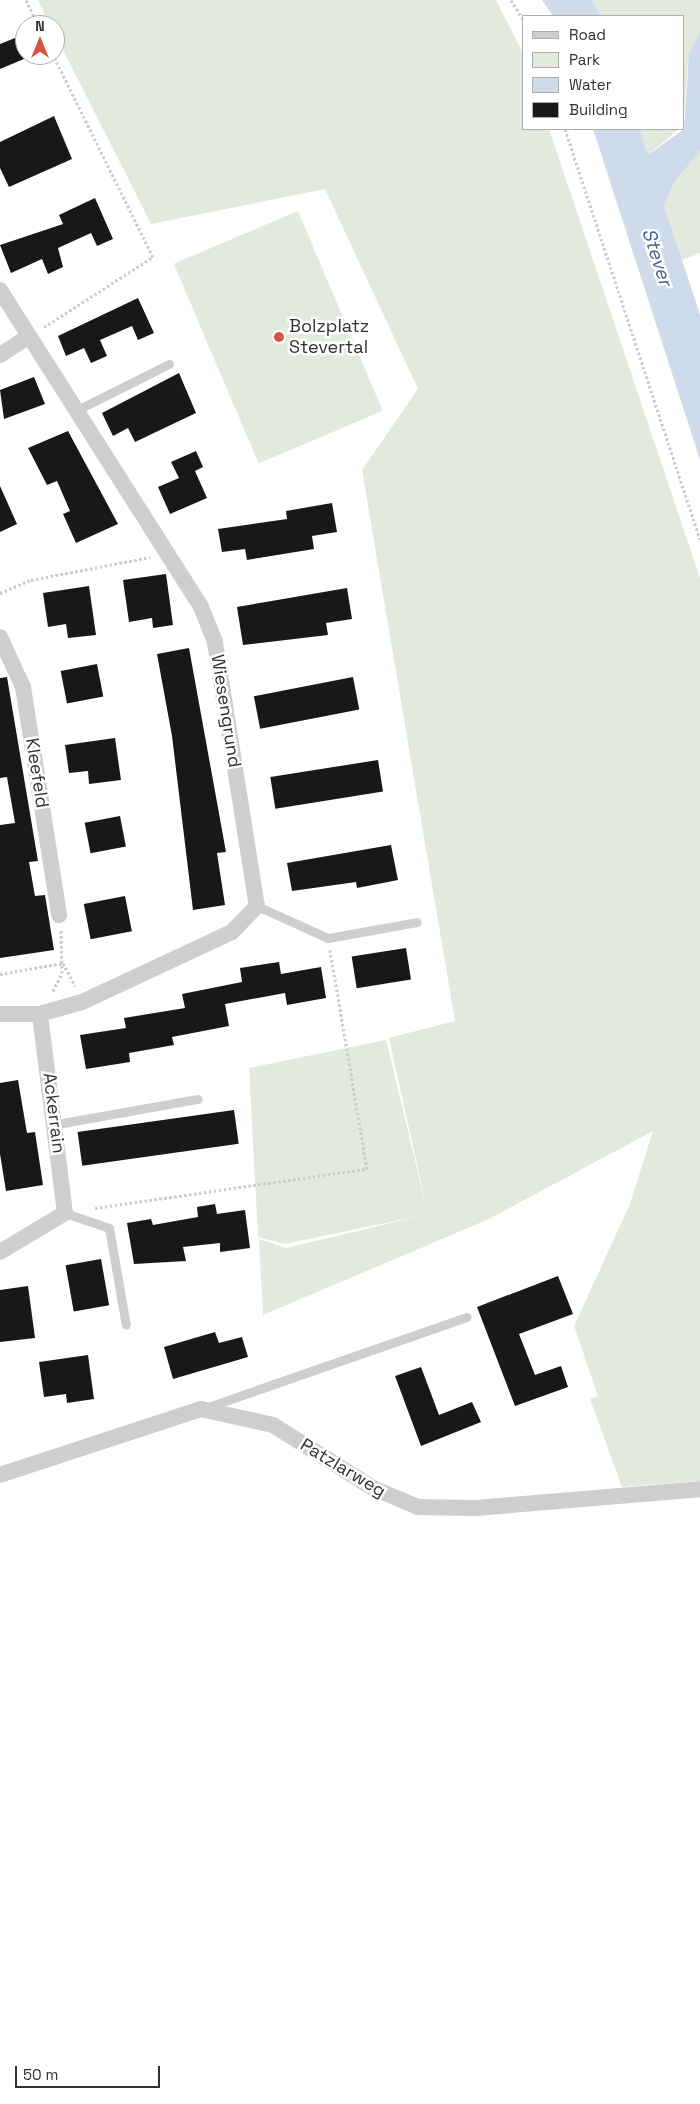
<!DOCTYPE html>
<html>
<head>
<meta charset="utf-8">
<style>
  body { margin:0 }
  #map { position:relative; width:700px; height:2104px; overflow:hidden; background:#fff; font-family:"Space Grotesk",sans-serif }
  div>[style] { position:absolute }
  .green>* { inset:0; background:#e2eade; transform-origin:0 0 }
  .water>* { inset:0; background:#cfdbea }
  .building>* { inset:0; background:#181818; transform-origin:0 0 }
  .path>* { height:3px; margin-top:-1.5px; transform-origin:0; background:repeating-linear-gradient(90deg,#cbcbcb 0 2.5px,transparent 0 5px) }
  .lane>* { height:9px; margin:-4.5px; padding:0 4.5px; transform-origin:4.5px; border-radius:4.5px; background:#cecece }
  .street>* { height:16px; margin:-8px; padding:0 8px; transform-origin:8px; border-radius:8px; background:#cecece }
  .dots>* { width:14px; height:14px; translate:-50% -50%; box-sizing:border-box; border:2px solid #fff; border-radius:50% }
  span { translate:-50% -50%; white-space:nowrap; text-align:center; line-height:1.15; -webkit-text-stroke:5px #fff; paint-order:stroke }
  .poi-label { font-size:18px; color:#313131 }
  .left { translate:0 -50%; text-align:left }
  .street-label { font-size:18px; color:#313131 }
  .water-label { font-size:19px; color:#45648e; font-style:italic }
  .legend { position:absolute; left:522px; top:15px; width:162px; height:115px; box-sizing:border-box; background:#fff; border:1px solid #adadad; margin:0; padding:6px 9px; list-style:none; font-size:15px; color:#313131 }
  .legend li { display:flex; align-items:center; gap:10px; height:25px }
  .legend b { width:25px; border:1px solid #adadad }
  .north { position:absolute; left:15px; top:15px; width:50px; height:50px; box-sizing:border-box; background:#fff; border:1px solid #adadad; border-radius:50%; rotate:0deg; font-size:14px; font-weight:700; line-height:20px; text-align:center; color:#313131 }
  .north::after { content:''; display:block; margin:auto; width:18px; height:22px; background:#d75445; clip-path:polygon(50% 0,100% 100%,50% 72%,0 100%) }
  .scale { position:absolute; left:15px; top:2066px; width:145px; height:22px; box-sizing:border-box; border:2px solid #313131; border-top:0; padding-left:6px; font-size:15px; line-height:18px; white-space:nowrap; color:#313131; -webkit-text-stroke:4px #fff; paint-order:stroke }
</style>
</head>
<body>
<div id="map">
  <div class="green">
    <div style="clip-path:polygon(38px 0,496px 0,524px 55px,524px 129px,549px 129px,700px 578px,700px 1481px,622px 1487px,590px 1399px,598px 1396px,574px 1326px,630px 1204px,653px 1131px,489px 1219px,263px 1315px,259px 1239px,286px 1248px,424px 1215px,285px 1244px,258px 1237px,249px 1068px,386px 1040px,428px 1214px,389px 1038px,455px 1021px,362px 470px,418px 389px,325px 189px,151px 224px,55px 34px,55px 25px,50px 25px)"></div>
    <div style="clip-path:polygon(592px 0,700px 0,700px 31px,689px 53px,684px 114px,684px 16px,600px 16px)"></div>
    <div style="clip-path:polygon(640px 129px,679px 129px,648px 155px)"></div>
    <div style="clip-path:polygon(700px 151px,700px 253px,682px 260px,664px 205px,674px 183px)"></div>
    <div style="left:298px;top:211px;width:217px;height:135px;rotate:67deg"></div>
  </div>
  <div class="water">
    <div style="clip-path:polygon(542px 0,592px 0,600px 16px,553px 16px)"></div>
    <div style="clip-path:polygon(700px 31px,700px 151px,674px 183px,664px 205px,700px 315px,700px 460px,593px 129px,640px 129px,648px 155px,684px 129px,689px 53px)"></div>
  </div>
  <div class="building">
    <div style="clip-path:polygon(15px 38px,24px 59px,0 69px,0 44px)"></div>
    <div style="clip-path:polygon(54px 116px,72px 159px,9px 187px,0 168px,0 142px)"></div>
    <div style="clip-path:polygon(95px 198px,113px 239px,97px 246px,91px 233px,58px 248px,63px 267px,48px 274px,42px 259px,11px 273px,0 245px,63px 224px,59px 215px)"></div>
    <div style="clip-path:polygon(138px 298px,154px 333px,138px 340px,132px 326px,100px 340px,107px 356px,91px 363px,84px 348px,66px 356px,58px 336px)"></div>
    <div style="clip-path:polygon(179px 373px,196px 413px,135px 442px,128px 428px,113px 436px,102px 413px)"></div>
    <div style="clip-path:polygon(34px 377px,45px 404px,4px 419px,0 390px)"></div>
    <div style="clip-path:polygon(68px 431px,118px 524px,76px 543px,63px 514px,70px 511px,57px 481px,47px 485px,28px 448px)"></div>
    <div style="clip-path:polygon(196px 451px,203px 467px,195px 471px,207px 498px,170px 514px,158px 487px,179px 478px,171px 462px)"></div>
    <div style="clip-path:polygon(0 486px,17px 524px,0 532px)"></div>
    <div style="clip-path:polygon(332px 503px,337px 532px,312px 536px,314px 549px,247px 560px,245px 549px,222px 552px,218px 529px,287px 519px,286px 511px)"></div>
    <div style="clip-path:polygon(166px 574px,173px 625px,153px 628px,152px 618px,129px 622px,123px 580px)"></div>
    <div style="clip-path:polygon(89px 586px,96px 635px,68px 638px,66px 624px,48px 627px,43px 593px)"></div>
    <div style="clip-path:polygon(347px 588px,352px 619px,326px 623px,328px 635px,243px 645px,237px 607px)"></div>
    <div style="clip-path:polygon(189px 648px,226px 852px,217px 853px,225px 905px,193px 910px,172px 736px,157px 654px)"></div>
    <div style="left:97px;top:664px;width:33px;height:37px;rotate:79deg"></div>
    <div style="clip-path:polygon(7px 677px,38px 861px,29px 862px,35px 896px,45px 895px,54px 950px,0 958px,0 825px,15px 823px,7px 777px,0 778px,0 678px)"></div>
    <div style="left:353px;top:677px;width:33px;height:101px;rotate:79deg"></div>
    <div style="clip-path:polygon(115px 738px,121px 780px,89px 784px,88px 771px,69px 773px,65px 745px)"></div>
    <div style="left:378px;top:760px;width:32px;height:109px;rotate:81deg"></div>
    <div style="left:120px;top:816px;width:31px;height:36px;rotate:79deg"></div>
    <div style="clip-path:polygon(391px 845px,398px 880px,357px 888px,356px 882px,292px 891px,287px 863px)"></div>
    <div style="left:125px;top:896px;width:36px;height:42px;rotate:79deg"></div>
    <div style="left:406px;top:948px;width:32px;height:55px;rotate:81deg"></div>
    <div style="clip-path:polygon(279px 962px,281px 974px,321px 967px,326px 998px,287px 1005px,285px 993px,225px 1004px,229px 1026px,172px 1037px,174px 1045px,129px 1053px,130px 1062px,86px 1069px,80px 1035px,126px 1028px,124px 1018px,185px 1008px,182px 994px,242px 982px,240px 968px)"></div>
    <div style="clip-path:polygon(18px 1080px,27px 1133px,35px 1132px,43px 1185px,6px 1191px,0 1154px,0 1083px)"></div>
    <div style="left:234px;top:1110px;width:34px;height:158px;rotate:82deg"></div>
    <div style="clip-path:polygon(215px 1204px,217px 1214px,245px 1210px,250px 1248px,220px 1252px,220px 1243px,183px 1247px,186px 1261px,134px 1264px,127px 1223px,151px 1219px,153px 1225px,198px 1217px,197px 1207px)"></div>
    <div style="left:101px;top:1259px;width:47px;height:36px;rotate:80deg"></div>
    <div style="clip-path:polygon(558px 1276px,573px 1314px,519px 1334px,535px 1375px,561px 1366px,568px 1387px,515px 1406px,477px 1307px)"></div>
    <div style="clip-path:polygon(28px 1286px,35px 1338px,0 1342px,0 1290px)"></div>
    <div style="clip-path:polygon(215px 1332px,219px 1343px,242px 1337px,248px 1357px,173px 1379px,164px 1347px)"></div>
    <div style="clip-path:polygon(88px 1355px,94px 1399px,67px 1403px,66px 1394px,44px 1397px,39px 1362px)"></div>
    <div style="clip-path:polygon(421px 1367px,439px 1415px,472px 1402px,481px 1422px,421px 1446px,395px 1376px)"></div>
  </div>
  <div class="path">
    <div style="left:26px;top:0;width:28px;rotate:64deg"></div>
    <div style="left:511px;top:0;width:25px;rotate:58deg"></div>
    <div style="left:565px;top:129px;width:432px;rotate:71.8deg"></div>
    <div style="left:44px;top:327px;width:130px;rotate:-32.7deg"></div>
    <div style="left:153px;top:257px;width:225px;rotate:-116.3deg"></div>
    <div style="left:0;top:593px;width:34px;rotate:-23deg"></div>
    <div style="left:31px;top:580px;width:121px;rotate:-10.9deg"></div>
    <div style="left:0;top:974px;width:64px;rotate:-9.9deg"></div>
    <div style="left:63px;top:963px;width:26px;rotate:62deg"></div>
    <div style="left:53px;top:991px;width:20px;rotate:-63deg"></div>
    <div style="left:62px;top:973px;width:43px;rotate:-91.3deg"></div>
    <div style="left:95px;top:1208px;width:275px;rotate:-8.2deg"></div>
    <div style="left:367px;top:1169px;width:222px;rotate:-99.6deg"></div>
  </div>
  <div class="lane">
    <div style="left:75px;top:411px;width:105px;rotate:-26.6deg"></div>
    <div style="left:257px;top:906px;width:78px;rotate:24.3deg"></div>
    <div style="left:328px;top:938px;width:90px;rotate:-10.2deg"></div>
    <div style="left:57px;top:1124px;width:143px;rotate:-10.1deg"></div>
    <div style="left:65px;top:1213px;width:46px;rotate:18.8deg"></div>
    <div style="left:109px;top:1228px;width:98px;rotate:80.1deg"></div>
    <div style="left:205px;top:1408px;width:277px;rotate:-19.2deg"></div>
  </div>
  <div class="street">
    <div style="left:0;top:290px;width:375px;rotate:57.6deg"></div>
    <div style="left:201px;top:607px;width:38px;rotate:68deg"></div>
    <div style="left:215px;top:642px;width:267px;rotate:81deg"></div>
    <div style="left:257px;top:906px;width:36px;rotate:134deg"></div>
    <div style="left:232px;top:932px;width:166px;rotate:155deg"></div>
    <div style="left:82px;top:1002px;width:44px;rotate:164.1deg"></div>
    <div style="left:40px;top:1014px;width:40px;rotate:180deg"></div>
    <div style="left:0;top:355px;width:31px;rotate:-33deg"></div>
    <div style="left:0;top:637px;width:55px;rotate:65.3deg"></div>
    <div style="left:23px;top:687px;width:231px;rotate:81deg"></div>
    <div style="left:0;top:1252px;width:76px;rotate:-31deg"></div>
    <div style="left:65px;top:1213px;width:201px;rotate:-97.2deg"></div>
    <div style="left:0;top:1475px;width:212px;rotate:-18.2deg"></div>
    <div style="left:201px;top:1409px;width:74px;rotate:12.5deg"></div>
    <div style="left:273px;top:1425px;width:118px;rotate:32.2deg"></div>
    <div style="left:373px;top:1488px;width:49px;rotate:22.9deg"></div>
    <div style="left:418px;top:1507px;width:58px;rotate:1deg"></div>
    <div style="left:476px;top:1508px;width:225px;rotate:-4.8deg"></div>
  </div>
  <div class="dots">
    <div style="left:279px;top:337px;background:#d75445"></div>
  </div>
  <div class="poi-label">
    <span class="left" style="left:289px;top:337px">Bolzplatz<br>Stevertal</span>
  </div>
  <div class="street-label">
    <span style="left:226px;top:711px;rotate:81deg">Wiesengrund</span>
    <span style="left:37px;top:773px;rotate:81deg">Kleefeld</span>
    <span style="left:54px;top:1113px;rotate:83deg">Ackerrain</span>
    <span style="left:343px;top:1468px;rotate:31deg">Patzlarweg</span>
  </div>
  <div class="water-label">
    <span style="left:657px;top:257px;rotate:72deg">Stever</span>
  </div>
  <ul class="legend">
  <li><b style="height:6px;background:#cecece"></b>Road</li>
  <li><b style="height:14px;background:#e2eade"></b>Park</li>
  <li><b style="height:14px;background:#cfdbea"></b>Water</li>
  <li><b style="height:14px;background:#181818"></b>Building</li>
  </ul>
  <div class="north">N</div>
  <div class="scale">50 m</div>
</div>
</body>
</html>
